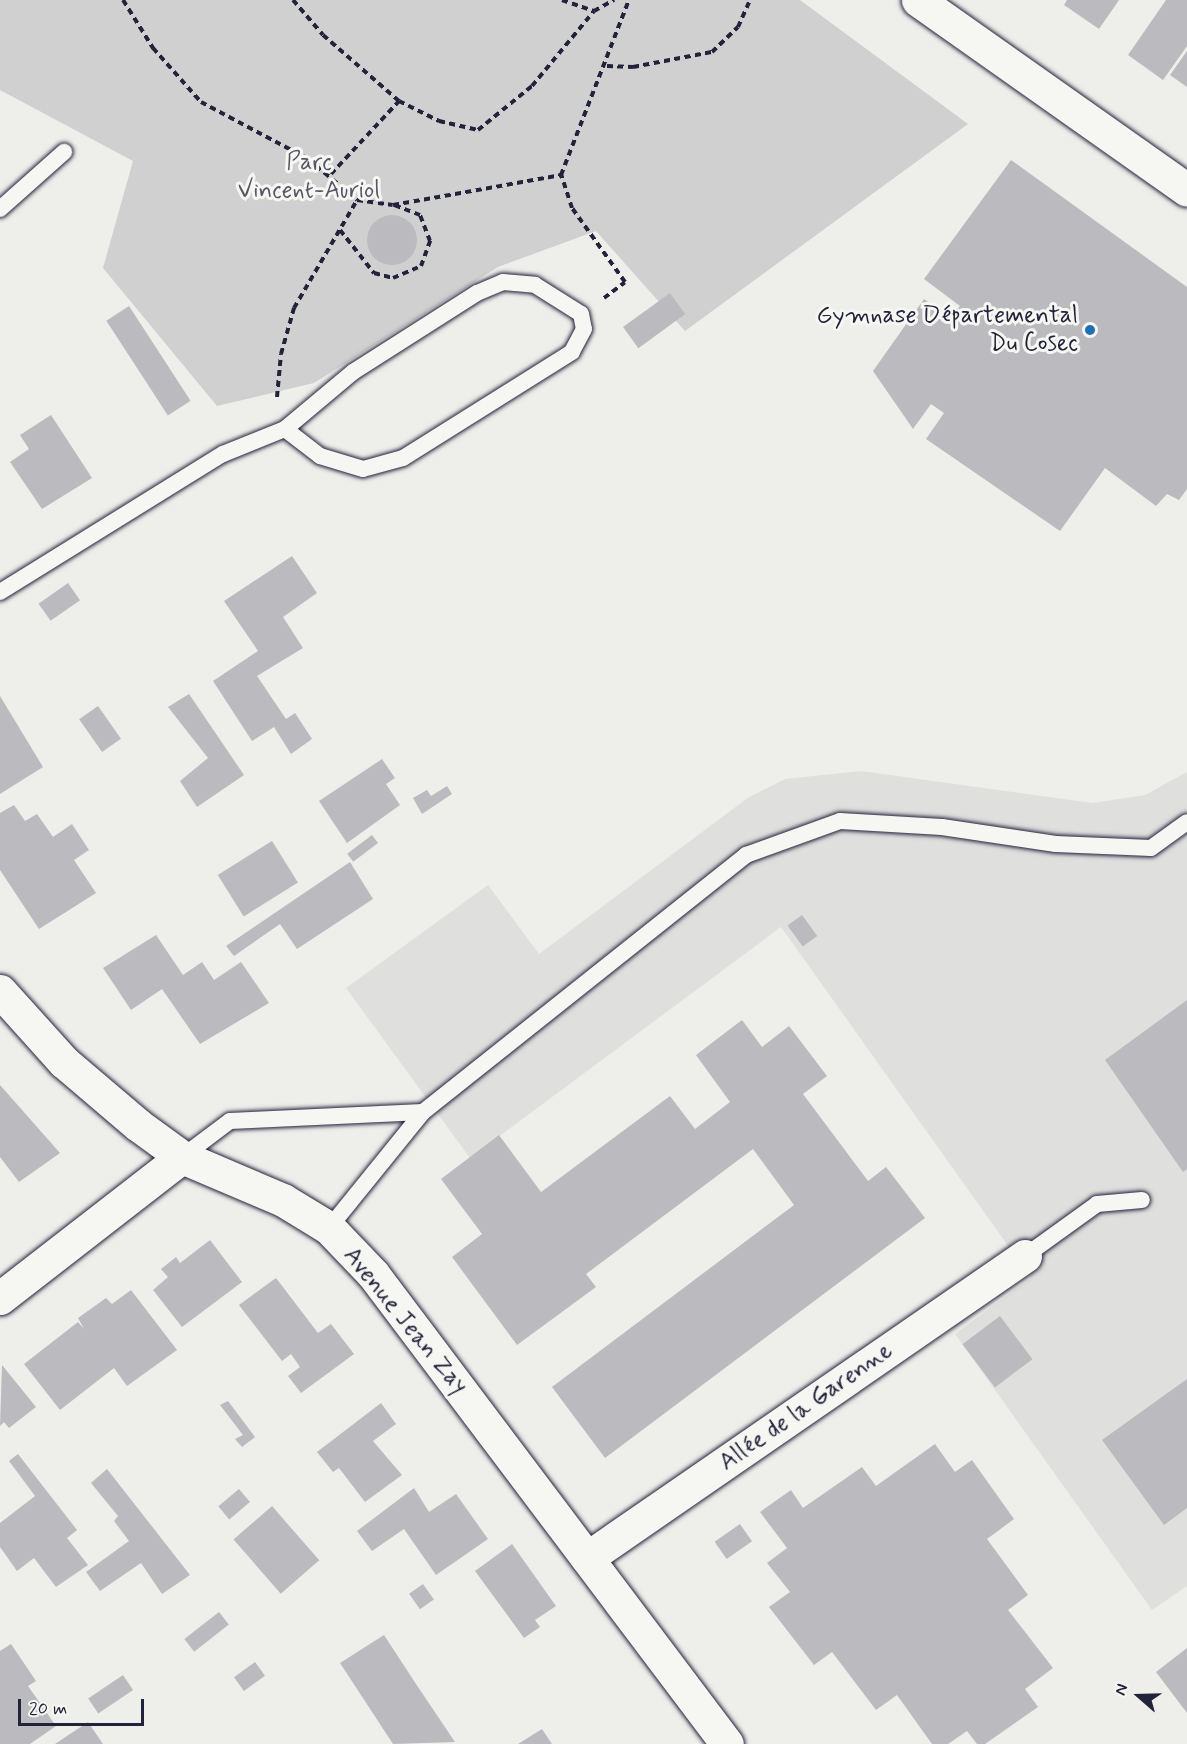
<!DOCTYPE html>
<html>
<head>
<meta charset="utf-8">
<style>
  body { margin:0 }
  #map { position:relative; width:1187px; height:1744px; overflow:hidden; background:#eeeeeb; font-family:Mynerve,sans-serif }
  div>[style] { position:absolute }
  .built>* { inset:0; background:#dfdfde }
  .green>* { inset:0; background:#d0d0d1 }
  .building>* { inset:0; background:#bbbbbf; transform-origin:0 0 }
  .round { border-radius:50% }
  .path>* { height:4px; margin-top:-2px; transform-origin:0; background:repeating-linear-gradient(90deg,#22223b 0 6px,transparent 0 10.5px) }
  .roads { filter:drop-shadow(0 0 2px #22223b) drop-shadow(0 0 2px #22223b) }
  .lane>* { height:16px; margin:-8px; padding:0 8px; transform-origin:8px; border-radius:8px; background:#f6f6f2 }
  .street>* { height:33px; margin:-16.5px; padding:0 16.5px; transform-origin:16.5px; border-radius:16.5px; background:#f6f6f2 }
  .secondary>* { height:33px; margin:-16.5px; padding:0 16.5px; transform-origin:16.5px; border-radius:16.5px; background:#f6f6f2 }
  .dots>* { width:16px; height:16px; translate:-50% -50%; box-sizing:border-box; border:3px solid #f6f6f2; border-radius:50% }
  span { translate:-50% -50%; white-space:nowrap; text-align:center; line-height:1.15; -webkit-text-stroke:6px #f6f6f2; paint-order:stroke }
  .park-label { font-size:24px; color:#565668 }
  .poi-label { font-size:24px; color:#22223b }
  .right { translate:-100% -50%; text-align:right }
  .street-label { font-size:24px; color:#22223b }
  .north { position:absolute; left:1109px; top:1666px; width:60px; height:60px; -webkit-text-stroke:4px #f6f6f2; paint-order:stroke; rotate:290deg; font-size:16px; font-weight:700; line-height:24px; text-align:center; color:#22223b }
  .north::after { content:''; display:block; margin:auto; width:21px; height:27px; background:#22223b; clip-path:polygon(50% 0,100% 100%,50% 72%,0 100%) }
  .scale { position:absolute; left:18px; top:1699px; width:126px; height:27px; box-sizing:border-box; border:3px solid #22223b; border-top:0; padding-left:8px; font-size:18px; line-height:21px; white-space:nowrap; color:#22223b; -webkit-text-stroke:4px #f6f6f2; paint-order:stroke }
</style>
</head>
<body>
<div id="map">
  <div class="built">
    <div style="clip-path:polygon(861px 771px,1093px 803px,1145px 795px,1187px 772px,1187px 1586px,1152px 1610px,955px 1334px,1031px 1278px,781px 927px,470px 1158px,346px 988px,488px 885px,539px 954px,749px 797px,785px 779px)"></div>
  </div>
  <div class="green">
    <div style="clip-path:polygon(0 0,800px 0,968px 124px,685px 331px,596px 231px,498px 267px,314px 383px,217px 406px,103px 268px,133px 161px,0 90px)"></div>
  </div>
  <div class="building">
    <div style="clip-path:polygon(1067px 0,1119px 0,1099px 29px,1064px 5px)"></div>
    <div style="clip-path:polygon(1166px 0,1187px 0,1187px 46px,1163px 80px,1128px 55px)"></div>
    <div style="clip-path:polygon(1187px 51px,1187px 87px,1170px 75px)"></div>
    <div style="clip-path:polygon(1011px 160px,1187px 287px,1187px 489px,1179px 500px,1167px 494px,1156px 506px,1105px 468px,1060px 531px,926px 439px,944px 413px,931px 404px,913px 429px,873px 371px,924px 299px,950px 318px,960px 306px,924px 279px)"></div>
    <div class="round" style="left:367px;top:215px;width:50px;height:50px"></div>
    <div style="left:670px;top:293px;width:26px;height:58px;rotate:54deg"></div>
    <div style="left:129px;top:306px;width:113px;height:27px;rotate:57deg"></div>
    <div style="clip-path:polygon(51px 415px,92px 478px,42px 509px,10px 462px,29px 449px,20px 435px)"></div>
    <div style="clip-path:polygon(292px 556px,317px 593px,283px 617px,303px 648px,257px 676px,286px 719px,295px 713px,312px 739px,291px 754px,274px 727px,252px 741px,213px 681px,258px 651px,224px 601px)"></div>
    <div style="left:68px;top:583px;width:21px;height:36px;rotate:55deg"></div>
    <div style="clip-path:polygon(189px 694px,244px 775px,197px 807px,180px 781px,208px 758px,168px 707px)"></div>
    <div style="clip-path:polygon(0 696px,43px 767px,0 794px)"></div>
    <div style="left:98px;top:706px;width:40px;height:23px;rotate:55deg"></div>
    <div style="clip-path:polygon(382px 759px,395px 778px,386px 784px,400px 805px,347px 843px,319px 801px)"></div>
    <div style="clip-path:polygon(447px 786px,452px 794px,422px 814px,413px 798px,427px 790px,431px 796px)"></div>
    <div style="clip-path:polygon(14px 805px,25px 821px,37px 814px,53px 837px,72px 824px,89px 850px,74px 860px,96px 893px,39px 929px,0 870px,0 813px)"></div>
    <div style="left:372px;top:835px;width:10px;height:31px;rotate:53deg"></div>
    <div style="left:272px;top:841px;width:49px;height:64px;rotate:58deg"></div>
    <div style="clip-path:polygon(350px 862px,373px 899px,297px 949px,280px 924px,234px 956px,226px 946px)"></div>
    <div style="left:802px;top:915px;width:26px;height:18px;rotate:54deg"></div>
    <div style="clip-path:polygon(156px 935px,183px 975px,202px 962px,214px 980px,241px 962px,269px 1003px,200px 1044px,162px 989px,131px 1010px,103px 968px)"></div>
    <div style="clip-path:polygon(1187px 1000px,1187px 1169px,1183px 1172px,1105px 1060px)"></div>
    <div style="clip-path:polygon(742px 1020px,762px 1047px,789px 1026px,827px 1076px,803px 1094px,868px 1181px,886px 1167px,925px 1218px,605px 1458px,552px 1387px,794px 1205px,753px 1149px,586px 1274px,596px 1287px,517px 1345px,452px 1257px,482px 1234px,441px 1179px,499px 1135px,541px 1192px,670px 1096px,695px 1129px,730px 1102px,696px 1055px)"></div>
    <div style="clip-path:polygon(0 1085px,60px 1153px,19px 1182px,0 1157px)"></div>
    <div style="clip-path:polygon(210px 1240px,242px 1282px,182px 1327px,153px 1290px,168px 1277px,161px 1269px,176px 1257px,180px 1263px)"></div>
    <div style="clip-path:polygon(276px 1278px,318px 1333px,331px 1324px,354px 1354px,301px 1393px,288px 1376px,300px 1367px,291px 1354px,282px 1361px,239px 1305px)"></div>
    <div style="clip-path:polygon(131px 1290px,177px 1350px,127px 1386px,114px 1368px,60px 1410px,24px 1364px,78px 1322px,84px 1329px,78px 1318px,106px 1298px,112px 1304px)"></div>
    <div style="left:1000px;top:1316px;width:54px;height:47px;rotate:53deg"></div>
    <div style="clip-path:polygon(2px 1365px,36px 1407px,9px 1428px,4px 1422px,0 1426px)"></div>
    <div style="clip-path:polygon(1187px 1379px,1187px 1508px,1164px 1525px,1102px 1440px)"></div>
    <div style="clip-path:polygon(228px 1401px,255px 1437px,242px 1447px,235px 1439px,243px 1435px,220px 1405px)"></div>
    <div style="clip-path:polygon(381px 1403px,396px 1424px,373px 1441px,402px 1475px,365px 1502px,339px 1468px,333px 1472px,317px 1452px)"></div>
    <div style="clip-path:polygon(935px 1444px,955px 1472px,972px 1460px,1014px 1519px,987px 1539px,1028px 1595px,1008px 1610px,1053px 1668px,1025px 1689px,1038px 1707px,985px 1744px,977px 1744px,967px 1731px,948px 1744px,932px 1744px,897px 1695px,876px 1710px,832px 1652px,814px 1665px,769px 1607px,790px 1592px,767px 1563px,787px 1548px,760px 1512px,791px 1490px,803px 1508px,862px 1467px,876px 1486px)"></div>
    <div style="clip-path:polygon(18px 1454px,77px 1530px,67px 1538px,88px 1565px,56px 1587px,34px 1558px,17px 1571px,0 1547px,0 1523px,35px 1496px,9px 1461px)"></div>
    <div style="clip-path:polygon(107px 1469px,190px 1575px,162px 1594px,141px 1563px,100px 1591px,86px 1572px,129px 1541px,114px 1521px,118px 1516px,91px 1483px)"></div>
    <div style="clip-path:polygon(414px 1488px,429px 1512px,456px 1494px,488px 1539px,436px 1575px,404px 1529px,372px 1551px,357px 1531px)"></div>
    <div style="left:239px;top:1489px;width:17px;height:27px;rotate:50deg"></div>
    <div style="left:272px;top:1506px;width:72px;height:51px;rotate:49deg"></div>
    <div style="left:740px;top:1524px;width:21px;height:31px;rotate:55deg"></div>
    <div style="clip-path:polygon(512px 1544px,556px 1606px,535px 1620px,540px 1627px,524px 1638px,475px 1571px)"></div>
    <div style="left:423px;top:1584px;width:19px;height:17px;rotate:55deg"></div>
    <div style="left:219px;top:1612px;width:16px;height:44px;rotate:52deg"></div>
    <div style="clip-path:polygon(384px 1635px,416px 1684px,455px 1742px,393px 1744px,340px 1663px)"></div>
    <div style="clip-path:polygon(11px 1644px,36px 1681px,28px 1686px,56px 1726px,30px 1744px,0 1744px,0 1651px)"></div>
    <div style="clip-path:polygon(1187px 1648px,1187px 1713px,1156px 1672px)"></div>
    <div style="left:255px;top:1662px;width:17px;height:26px;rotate:54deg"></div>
    <div style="left:123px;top:1675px;width:18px;height:42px;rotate:56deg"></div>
    <div style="clip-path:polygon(88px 1722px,103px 1744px,55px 1744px)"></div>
    <div style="clip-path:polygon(542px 1729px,552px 1744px,518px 1744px)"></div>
  </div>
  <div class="path">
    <div style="left:123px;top:0;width:57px;rotate:58deg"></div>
    <div style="left:153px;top:48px;width:72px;rotate:48.4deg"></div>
    <div style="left:201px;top:102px;width:121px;rotate:28deg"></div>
    <div style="left:308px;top:159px;width:64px;rotate:39.9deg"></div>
    <div style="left:357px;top:200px;width:36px;rotate:8deg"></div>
    <div style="left:393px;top:205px;width:171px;rotate:-10.1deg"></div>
    <div style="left:293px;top:0;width:46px;rotate:49.4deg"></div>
    <div style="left:323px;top:35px;width:101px;rotate:41deg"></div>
    <div style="left:399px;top:101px;width:45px;rotate:26.6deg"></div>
    <div style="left:439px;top:121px;width:40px;rotate:13deg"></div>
    <div style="left:478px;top:130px;width:70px;rotate:-39.2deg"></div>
    <div style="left:532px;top:86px;width:97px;rotate:-50.4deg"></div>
    <div style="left:594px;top:11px;width:23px;rotate:-29deg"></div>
    <div style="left:562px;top:0;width:34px;rotate:19deg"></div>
    <div style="left:607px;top:66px;width:26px;rotate:2deg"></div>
    <div style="left:633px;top:67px;width:80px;rotate:-10.8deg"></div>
    <div style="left:712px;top:52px;width:36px;rotate:-44deg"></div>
    <div style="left:738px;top:27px;width:30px;rotate:-66deg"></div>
    <div style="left:331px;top:174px;width:100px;rotate:-47deg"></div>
    <div style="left:340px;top:230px;width:55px;rotate:51.7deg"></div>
    <div style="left:374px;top:273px;width:20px;rotate:15deg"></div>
    <div style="left:393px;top:278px;width:30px;rotate:-23deg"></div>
    <div style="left:421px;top:266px;width:27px;rotate:-70deg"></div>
    <div style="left:430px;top:241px;width:28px;rotate:-111deg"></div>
    <div style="left:420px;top:215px;width:28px;rotate:-159deg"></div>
    <div style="left:604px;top:298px;width:26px;rotate:-37deg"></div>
    <div style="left:625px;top:282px;width:91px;rotate:-125.6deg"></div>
    <div style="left:572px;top:208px;width:35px;rotate:-108deg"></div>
    <div style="left:561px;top:175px;width:188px;rotate:-68.8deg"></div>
    <div style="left:277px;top:397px;width:43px;rotate:-84.7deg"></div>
    <div style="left:281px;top:354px;width:48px;rotate:-74.2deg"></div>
    <div style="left:294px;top:308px;width:125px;rotate:-59.7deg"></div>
  </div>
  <div class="roads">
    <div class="lane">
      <div style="left:0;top:209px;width:86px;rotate:-41.7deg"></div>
      <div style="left:0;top:592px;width:262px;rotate:-31.8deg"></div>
      <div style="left:223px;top:454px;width:67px;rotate:-22deg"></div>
      <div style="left:285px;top:429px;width:89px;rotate:-40deg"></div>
      <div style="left:353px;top:372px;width:147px;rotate:-32.5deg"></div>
      <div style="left:477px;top:293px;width:28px;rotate:-23deg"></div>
      <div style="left:503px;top:282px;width:32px;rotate:5deg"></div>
      <div style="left:535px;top:285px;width:54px;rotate:32.2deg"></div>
      <div style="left:581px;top:314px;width:15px;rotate:79deg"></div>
      <div style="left:584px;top:329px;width:26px;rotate:118deg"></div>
      <div style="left:572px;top:352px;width:199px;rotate:147.9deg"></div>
      <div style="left:403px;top:458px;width:41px;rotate:164.6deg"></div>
      <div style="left:363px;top:469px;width:45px;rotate:-163.2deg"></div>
      <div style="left:320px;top:456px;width:44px;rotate:-142.4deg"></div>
      <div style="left:182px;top:1157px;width:60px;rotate:-36.9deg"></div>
      <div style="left:230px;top:1121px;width:193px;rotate:-2.7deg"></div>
      <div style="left:423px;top:1112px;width:413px;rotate:-38.5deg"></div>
      <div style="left:746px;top:855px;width:100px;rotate:-19.9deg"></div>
      <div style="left:840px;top:821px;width:102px;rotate:3.4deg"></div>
      <div style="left:942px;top:827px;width:115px;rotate:8.5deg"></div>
      <div style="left:1056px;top:844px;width:95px;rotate:2.4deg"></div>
      <div style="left:1151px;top:848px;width:44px;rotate:-35.8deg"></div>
      <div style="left:329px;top:1228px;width:149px;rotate:-51deg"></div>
      <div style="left:1025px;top:1256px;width:89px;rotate:-35.8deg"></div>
      <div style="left:1097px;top:1204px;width:45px;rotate:-5.1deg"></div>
    </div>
    <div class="street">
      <div style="left:0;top:991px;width:96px;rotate:48deg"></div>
      <div style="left:64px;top:1062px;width:97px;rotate:40.4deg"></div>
      <div style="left:138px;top:1125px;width:54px;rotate:36deg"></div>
      <div style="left:182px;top:1157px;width:110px;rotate:23.1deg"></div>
      <div style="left:283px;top:1200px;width:54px;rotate:31.3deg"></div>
      <div style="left:329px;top:1228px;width:64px;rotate:46.3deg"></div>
      <div style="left:373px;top:1274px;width:588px;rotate:53.01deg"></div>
      <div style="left:0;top:1298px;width:230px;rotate:-37.8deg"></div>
      <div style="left:587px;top:1558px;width:532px;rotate:-34.59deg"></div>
    </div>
    <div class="secondary">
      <div style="left:918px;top:0;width:329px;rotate:35.2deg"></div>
    </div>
  </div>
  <div class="dots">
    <div style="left:1090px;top:330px;background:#1f6fb2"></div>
  </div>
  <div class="park-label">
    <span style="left:309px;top:177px">Parc<br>Vincent-Auriol</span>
  </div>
  <div class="poi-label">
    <span class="right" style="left:1078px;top:330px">Gymnase Départemental<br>Du Cosec</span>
  </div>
  <div class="street-label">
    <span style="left:405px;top:1321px;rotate:51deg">Avenue Jean Zay</span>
    <span style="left:806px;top:1407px;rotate:-35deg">Allée de la Garenne</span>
  </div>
  <div class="north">N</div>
  <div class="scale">20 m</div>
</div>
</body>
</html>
